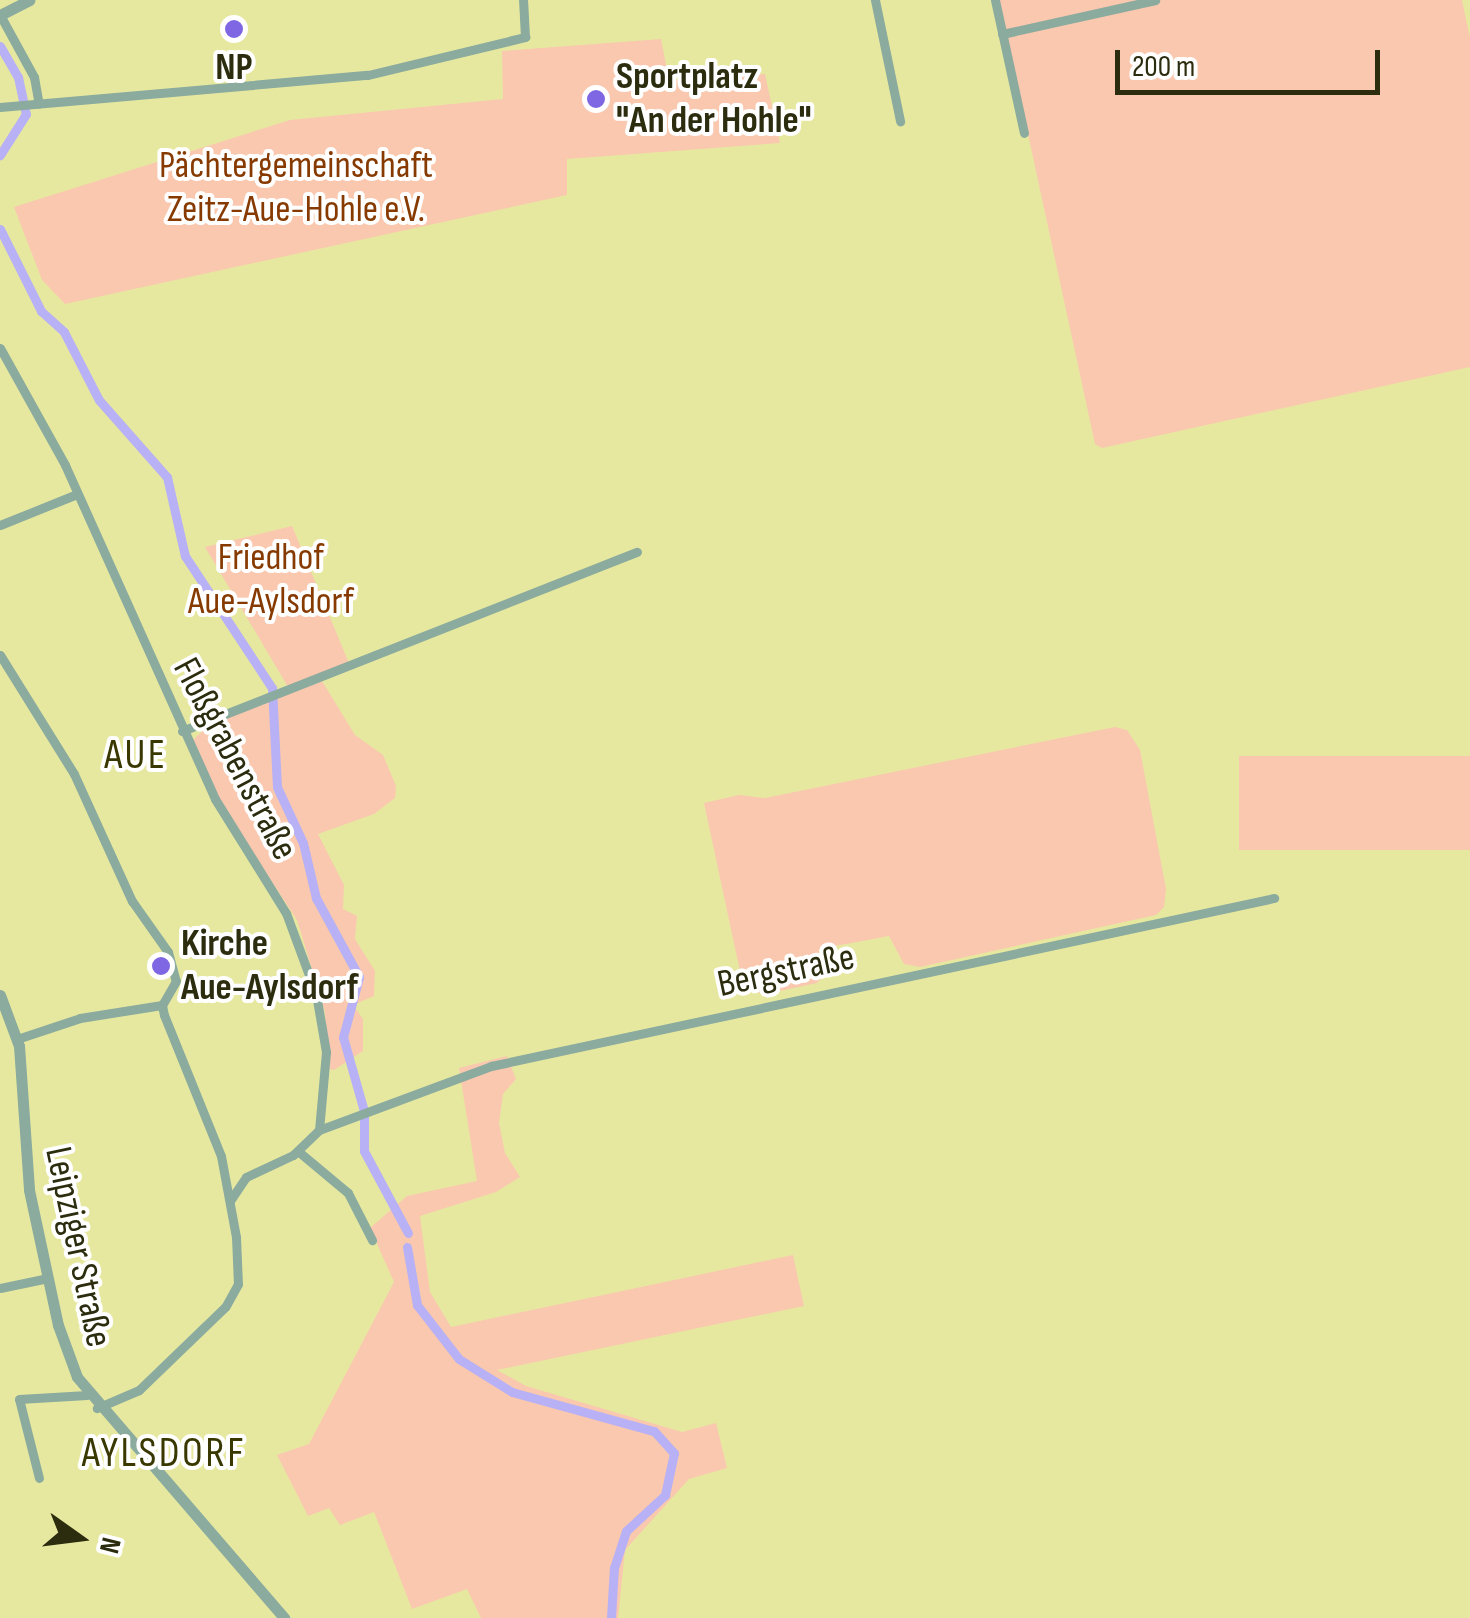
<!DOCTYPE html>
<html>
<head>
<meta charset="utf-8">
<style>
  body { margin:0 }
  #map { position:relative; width:1470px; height:1618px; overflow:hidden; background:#e7e8a0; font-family:"Sofia Sans Condensed",sans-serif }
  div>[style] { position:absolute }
  .green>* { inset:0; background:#f9c8af; transform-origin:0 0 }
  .canal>* { height:9px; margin:-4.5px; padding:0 4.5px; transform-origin:4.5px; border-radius:4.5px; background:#b8b1f5 }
  .minor>* { height:9px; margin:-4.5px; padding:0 4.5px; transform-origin:4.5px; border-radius:4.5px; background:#8aab9e }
  .tertiary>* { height:11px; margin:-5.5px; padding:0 5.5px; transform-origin:5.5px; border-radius:5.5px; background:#8aab9e }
  .dots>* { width:28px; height:28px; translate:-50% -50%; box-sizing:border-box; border:5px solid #fff; border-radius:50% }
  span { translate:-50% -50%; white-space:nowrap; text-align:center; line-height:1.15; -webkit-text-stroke:8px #fff; paint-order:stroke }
  .poi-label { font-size:38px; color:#2c2c0f; font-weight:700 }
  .left { translate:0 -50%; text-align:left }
  .park-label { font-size:38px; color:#863a00 }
  .street-label { font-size:38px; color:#2c2c0f }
  .quarter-label { font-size:42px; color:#393800; letter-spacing:2.5px }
  .north { position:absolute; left:30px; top:1488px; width:100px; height:100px; -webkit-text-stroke:8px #fff; paint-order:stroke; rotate:104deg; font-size:28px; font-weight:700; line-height:40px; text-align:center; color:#2c2c0f }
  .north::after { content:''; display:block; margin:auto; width:35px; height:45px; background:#2c2c0f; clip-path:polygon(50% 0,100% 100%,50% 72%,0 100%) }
  .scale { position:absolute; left:1115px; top:50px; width:265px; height:45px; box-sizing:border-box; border:5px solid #2c2c0f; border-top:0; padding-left:12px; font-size:30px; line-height:35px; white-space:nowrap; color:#2c2c0f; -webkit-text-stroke:8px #fff; paint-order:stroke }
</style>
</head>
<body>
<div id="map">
  <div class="green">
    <div style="clip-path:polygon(999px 0,1462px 0,1470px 38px,1470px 367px,1102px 448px,1095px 444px)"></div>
    <div style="clip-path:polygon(661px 39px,669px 80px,765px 74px,780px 143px,567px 159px,567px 195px,65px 304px,42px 280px,14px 207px,290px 120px,503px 99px,502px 51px)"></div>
    <div style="clip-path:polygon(292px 526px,351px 668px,322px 681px,355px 735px,383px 755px,396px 786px,395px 798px,374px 814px,318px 834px,344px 885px,343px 909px,357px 916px,355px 939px,375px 971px,374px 996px,353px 1005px,363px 1019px,363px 1051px,334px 1070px,329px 1069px,325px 1012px,297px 920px,221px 804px,192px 741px,211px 723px,291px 692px,205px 547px)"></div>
    <div style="clip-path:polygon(1115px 727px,1127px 730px,1140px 750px,1166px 889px,1164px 907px,1156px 915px,920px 967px,904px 964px,889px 936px,819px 949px,823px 976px,817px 983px,766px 994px,744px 990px,704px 803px,739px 795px,765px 798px)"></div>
    <div style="left:1470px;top:756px;width:94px;height:231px;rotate:90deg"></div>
    <div style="clip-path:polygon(507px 1056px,516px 1079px,503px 1094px,499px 1123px,505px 1153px,520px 1177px,496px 1192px,420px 1216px,430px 1292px,451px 1327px,793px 1255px,804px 1306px,497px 1370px,526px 1386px,682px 1432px,716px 1423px,727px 1468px,689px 1479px,625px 1550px,618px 1618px,481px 1618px,467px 1589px,412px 1609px,374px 1512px,340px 1525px,329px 1508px,308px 1516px,277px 1455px,309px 1444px,394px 1282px,370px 1228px,407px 1196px,477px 1181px,459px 1068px)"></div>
  </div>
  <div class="canal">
    <div style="left:0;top:46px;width:36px;rotate:60deg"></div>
    <div style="left:18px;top:77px;width:38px;rotate:78deg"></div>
    <div style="left:26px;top:114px;width:49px;rotate:122.4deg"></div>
    <div style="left:0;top:229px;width:92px;rotate:63.4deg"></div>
    <div style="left:41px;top:311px;width:31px;rotate:42deg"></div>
    <div style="left:64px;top:332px;width:76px;rotate:62.8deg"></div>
    <div style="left:99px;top:400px;width:103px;rotate:48.6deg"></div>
    <div style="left:167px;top:477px;width:81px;rotate:77.2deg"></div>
    <div style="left:185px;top:556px;width:158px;rotate:56.6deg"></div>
    <div style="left:272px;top:688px;width:99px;rotate:87.1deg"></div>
    <div style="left:277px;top:787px;width:62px;rotate:65.1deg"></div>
    <div style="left:303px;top:843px;width:57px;rotate:76.7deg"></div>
    <div style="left:316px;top:898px;width:90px;rotate:61.4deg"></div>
    <div style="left:359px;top:977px;width:62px;rotate:104.9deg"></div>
    <div style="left:343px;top:1037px;width:77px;rotate:74.2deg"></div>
    <div style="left:364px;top:1111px;width:40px;rotate:90deg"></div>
    <div style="left:364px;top:1151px;width:93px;rotate:61.8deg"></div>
    <div style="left:407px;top:1247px;width:59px;rotate:80.2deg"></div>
    <div style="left:417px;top:1305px;width:68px;rotate:52.1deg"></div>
    <div style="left:459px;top:1359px;width:62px;rotate:31.9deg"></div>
    <div style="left:512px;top:1392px;width:147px;rotate:15.4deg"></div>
    <div style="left:654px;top:1431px;width:30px;rotate:48deg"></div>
    <div style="left:674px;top:1453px;width:43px;rotate:102.1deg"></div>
    <div style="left:665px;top:1495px;width:53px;rotate:137.3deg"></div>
    <div style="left:626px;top:1531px;width:38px;rotate:108deg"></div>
    <div style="left:614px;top:1567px;width:51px;rotate:93.4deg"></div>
  </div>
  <div class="minor">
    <div style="left:875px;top:0;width:124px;rotate:78.3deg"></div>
    <div style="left:995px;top:0;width:136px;rotate:77.7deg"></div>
    <div style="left:0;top:15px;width:71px;rotate:61.3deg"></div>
    <div style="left:34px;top:77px;width:27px;rotate:80deg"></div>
    <div style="left:1002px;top:34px;width:157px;rotate:-12.5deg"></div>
    <div style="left:0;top:107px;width:369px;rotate:-5deg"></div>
    <div style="left:368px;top:75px;width:162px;rotate:-13.6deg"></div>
    <div style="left:525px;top:37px;width:37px;rotate:-93deg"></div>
    <div style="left:0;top:348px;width:134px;rotate:60.9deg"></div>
    <div style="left:65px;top:465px;width:366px;rotate:65.8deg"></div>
    <div style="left:215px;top:799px;width:134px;rotate:58.1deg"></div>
    <div style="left:286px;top:913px;width:86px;rotate:69.7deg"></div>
    <div style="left:316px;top:994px;width:59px;rotate:80.2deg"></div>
    <div style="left:326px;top:1052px;width:78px;rotate:95.1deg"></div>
    <div style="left:319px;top:1130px;width:36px;rotate:136deg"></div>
    <div style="left:293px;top:1155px;width:52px;rotate:154.9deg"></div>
    <div style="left:246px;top:1177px;width:27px;rotate:124deg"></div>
    <div style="left:0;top:525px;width:83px;rotate:-21.9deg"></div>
    <div style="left:0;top:655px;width:140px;rotate:58.1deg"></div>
    <div style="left:74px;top:774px;width:140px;rotate:65.5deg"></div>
    <div style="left:132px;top:901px;width:62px;rotate:54.8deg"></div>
    <div style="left:168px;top:952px;width:30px;rotate:75deg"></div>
    <div style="left:176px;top:981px;width:28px;rotate:120deg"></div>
    <div style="left:162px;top:1005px;width:10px;rotate:79deg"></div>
    <div style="left:164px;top:1015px;width:152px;rotate:68deg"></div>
    <div style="left:221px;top:1156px;width:82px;rotate:79.5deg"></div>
    <div style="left:236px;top:1237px;width:47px;rotate:87.6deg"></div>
    <div style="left:238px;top:1284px;width:26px;rotate:119deg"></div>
    <div style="left:225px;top:1307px;width:120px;rotate:136deg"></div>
    <div style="left:139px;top:1390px;width:46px;rotate:156.8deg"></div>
    <div style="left:182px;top:731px;width:489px;rotate:-21.5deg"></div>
    <div style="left:17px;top:1039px;width:66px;rotate:-18.4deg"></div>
    <div style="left:80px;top:1018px;width:83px;rotate:-9deg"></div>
    <div style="left:319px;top:1130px;width:184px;rotate:-20.4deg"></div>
    <div style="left:491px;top:1066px;width:801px;rotate:-12.11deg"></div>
    <div style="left:299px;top:1152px;width:64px;rotate:39.9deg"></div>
    <div style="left:348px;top:1193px;width:53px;rotate:62.9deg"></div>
    <div style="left:0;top:1288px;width:49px;rotate:-11.8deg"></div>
    <div style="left:39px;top:1478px;width:81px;rotate:-104.2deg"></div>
    <div style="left:19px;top:1399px;width:68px;rotate:-3.4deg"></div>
  </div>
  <div class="tertiary">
    <div style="left:0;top:15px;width:33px;rotate:-27deg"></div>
    <div style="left:0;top:995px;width:54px;rotate:69.6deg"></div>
    <div style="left:19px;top:1046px;width:144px;rotate:86deg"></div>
    <div style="left:29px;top:1190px;width:138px;rotate:77.9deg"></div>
    <div style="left:58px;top:1325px;width:55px;rotate:69.9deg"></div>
    <div style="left:77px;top:1377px;width:318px;rotate:49.3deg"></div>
  </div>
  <div class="dots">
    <div style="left:234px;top:29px;background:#7f67e3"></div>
    <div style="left:596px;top:99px;background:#7f67e3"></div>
    <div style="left:161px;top:966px;background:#7f67e3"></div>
  </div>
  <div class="poi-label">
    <span style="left:234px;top:68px">NP</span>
    <span class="left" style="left:616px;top:99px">Sportplatz<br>"An der Hohle"</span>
    <span class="left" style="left:181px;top:966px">Kirche<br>Aue-Aylsdorf</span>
  </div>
  <div class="park-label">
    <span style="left:296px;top:188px">Pächtergemeinschaft<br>Zeitz-Aue-Hohle e.V.</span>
    <span style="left:271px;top:580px">Friedhof<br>Aue-Aylsdorf</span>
  </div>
  <div class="street-label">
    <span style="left:235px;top:759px;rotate:62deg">Floßgrabenstraße</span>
    <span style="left:786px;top:971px;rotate:-12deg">Bergstraße</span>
    <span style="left:78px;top:1247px;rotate:78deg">Leipziger Straße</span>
  </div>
  <div class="quarter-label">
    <span style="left:136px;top:756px">AUE</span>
    <span style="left:164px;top:1454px">AYLSDORF</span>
  </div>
  <div class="north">N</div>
  <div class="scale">200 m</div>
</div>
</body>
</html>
